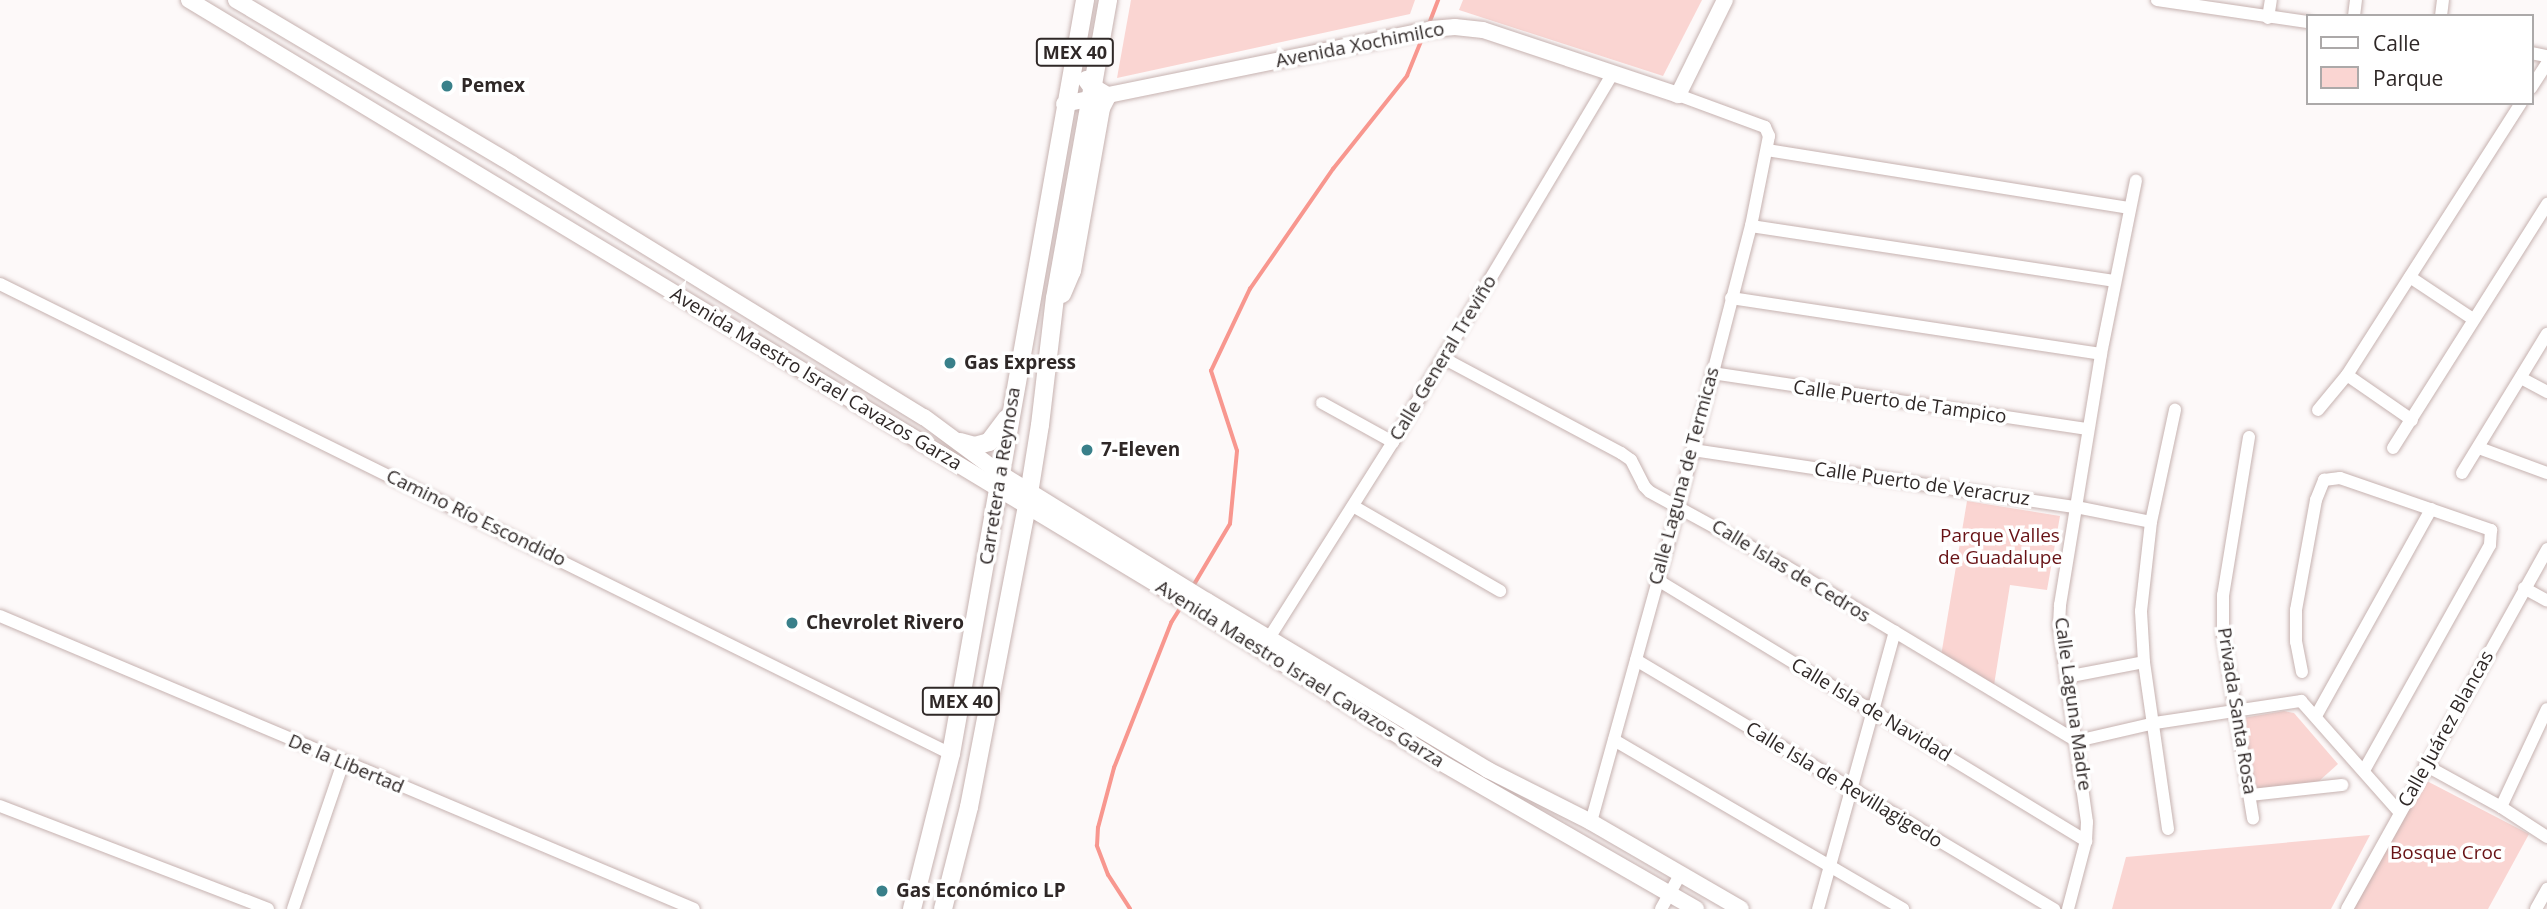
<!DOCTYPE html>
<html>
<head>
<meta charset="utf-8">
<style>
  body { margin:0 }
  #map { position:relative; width:2547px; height:909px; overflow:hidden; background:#fdf9f9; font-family:"Open Sans",sans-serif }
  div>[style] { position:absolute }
  .green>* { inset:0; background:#fad5d2 }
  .stream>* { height:3.5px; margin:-1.75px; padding:0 1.75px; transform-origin:1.75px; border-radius:1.75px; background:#f8978f }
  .roads { filter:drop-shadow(0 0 2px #c6b2b0) drop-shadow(0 0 2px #c6b2b0) }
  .street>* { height:12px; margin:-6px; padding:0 6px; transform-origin:6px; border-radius:6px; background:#fff }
  .secondary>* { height:16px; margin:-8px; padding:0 8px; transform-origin:8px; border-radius:8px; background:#fff }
  .primary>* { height:18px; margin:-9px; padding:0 9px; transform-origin:9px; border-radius:9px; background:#fff }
  .dots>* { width:19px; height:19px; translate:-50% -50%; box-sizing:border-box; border:4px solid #fff; border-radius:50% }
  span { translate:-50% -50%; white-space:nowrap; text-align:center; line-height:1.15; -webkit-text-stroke:7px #fff; paint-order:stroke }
  .shield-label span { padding:2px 5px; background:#fff; border:2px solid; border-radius:5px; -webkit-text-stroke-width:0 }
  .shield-label { font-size:18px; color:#2f2827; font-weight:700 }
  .street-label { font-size:19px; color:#2f2827 }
  .poi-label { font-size:19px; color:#2f2827; font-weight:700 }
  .left { translate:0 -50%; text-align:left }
  .park-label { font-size:19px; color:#681215 }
  .legend { position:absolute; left:2306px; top:14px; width:228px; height:91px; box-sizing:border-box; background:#fff; border:2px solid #aca9a9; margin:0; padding:9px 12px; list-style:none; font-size:21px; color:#2f2827 }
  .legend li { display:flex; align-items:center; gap:14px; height:35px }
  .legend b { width:35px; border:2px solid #aca9a9 }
</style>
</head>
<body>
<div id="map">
  <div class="green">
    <div style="clip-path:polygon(1131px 0,1415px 0,1410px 14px,1117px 78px)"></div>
    <div style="clip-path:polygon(1463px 0,1702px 0,1663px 76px,1459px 10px)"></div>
    <div style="clip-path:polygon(1967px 501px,2060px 516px,2047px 590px,2010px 585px,1994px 685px,1941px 656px)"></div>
    <div style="clip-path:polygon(2284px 711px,2294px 713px,2338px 764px,2318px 782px,2254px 790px,2243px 718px)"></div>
    <div style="clip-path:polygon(2423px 779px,2529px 834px,2488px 909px,2353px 909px)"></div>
    <div style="clip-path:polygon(2370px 835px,2331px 909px,2112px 909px,2126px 857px)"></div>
  </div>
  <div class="stream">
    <div style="left:1429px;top:24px;width:26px;rotate:-69deg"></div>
    <div style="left:1192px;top:588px;width:74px;rotate:-59.3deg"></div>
    <div style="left:1230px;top:524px;width:73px;rotate:-84.5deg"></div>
    <div style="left:1237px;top:451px;width:84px;rotate:-108deg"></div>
    <div style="left:1211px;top:371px;width:91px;rotate:-64.6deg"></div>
    <div style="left:1250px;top:289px;width:146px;rotate:-55.3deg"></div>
    <div style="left:1333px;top:169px;width:119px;rotate:-51.5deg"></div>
    <div style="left:1407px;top:76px;width:45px;rotate:-68deg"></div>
    <div style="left:1130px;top:909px;width:40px;rotate:-122.9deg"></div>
    <div style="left:1108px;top:875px;width:31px;rotate:-111deg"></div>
    <div style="left:1097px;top:846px;width:18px;rotate:-87deg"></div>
    <div style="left:1098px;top:828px;width:62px;rotate:-75.1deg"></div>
    <div style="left:1114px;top:768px;width:156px;rotate:-68.5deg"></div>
    <div style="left:1171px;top:623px;width:19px;rotate:-58deg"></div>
  </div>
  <div class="roads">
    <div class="street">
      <div style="left:2157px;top:0;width:152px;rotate:8.3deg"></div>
      <div style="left:2354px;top:16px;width:16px;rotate:-83deg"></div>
      <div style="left:2441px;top:16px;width:16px;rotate:-83deg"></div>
      <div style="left:2268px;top:18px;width:18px;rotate:-81deg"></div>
      <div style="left:2531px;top:53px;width:16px;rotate:11deg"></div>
      <div style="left:2531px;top:88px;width:30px;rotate:-57deg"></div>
      <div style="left:1767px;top:150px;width:366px;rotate:9.1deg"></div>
      <div style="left:1751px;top:226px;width:367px;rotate:8.6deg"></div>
      <div style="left:2410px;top:277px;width:76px;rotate:33.7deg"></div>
      <div style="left:0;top:284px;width:1061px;rotate:26.3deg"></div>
      <div style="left:1731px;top:298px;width:374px;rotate:8.6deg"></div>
      <div style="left:1443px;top:358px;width:202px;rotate:28.1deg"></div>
      <div style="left:1621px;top:453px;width:12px;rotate:35deg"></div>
      <div style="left:1631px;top:460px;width:29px;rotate:63deg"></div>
      <div style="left:1644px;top:486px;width:8px;rotate:45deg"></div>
      <div style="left:1650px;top:492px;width:150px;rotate:28.6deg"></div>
      <div style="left:1782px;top:564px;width:344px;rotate:31deg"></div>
      <div style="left:2077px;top:741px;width:80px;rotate:-13deg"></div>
      <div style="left:2155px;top:723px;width:148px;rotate:-8.6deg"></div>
      <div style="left:2301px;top:701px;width:149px;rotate:48.5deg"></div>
      <div style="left:1712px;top:373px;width:380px;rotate:8.5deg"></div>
      <div style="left:2347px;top:375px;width:79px;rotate:34.7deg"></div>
      <div style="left:2521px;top:378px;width:30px;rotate:28deg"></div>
      <div style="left:1322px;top:403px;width:81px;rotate:28.8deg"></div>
      <div style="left:2318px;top:410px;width:45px;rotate:-50.4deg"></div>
      <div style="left:2347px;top:375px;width:323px;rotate:-57.4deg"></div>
      <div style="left:2249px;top:437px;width:160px;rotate:99.3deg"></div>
      <div style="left:2223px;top:595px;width:40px;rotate:90deg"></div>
      <div style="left:2223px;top:635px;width:186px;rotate:80.7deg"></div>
      <div style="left:2393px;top:448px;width:289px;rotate:-57.7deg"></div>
      <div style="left:2479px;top:448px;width:72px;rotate:20.2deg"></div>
      <div style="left:1693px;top:450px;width:387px;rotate:8.5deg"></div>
      <div style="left:2076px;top:507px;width:76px;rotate:11.3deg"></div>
      <div style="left:2462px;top:473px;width:163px;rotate:-58.6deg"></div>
      <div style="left:1353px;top:506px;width:170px;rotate:30deg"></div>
      <div style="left:1656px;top:579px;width:504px;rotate:31.35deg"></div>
      <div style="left:2524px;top:588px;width:26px;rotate:29deg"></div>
      <div style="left:0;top:616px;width:753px;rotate:22.89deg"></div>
      <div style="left:1269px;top:638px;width:232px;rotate:-57.7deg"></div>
      <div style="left:1393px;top:442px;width:427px;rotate:-59.2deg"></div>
      <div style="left:1636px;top:660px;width:487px;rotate:30.8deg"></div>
      <div style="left:2302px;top:672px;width:31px;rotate:-101deg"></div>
      <div style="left:2296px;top:642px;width:32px;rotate:-90deg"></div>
      <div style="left:2296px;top:610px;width:112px;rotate:-79.7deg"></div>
      <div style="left:2316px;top:500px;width:22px;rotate:-68deg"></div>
      <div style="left:2324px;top:480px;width:16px;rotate:-7deg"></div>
      <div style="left:2340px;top:478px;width:160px;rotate:19deg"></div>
      <div style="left:2491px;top:530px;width:15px;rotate:94deg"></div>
      <div style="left:2490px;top:545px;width:258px;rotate:119.2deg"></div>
      <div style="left:2066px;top:677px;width:79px;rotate:-10.9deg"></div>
      <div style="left:2316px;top:716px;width:237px;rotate:-60.9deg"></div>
      <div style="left:1614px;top:740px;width:335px;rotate:30.3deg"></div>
      <div style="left:2425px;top:765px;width:87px;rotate:28.9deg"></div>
      <div style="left:2501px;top:807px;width:55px;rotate:33.1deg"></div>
      <div style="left:2251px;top:795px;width:92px;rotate:-6.3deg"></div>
      <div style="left:0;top:806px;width:287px;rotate:21deg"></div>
      <div style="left:2501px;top:807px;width:108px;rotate:-64.9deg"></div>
      <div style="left:1591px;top:822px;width:330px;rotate:-74.5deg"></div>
      <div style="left:1679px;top:504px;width:287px;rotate:-75.5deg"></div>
      <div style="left:1751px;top:226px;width:92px;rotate:-78.7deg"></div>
      <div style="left:1769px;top:136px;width:10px;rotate:-114deg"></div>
      <div style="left:1765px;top:127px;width:93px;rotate:-159.8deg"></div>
      <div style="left:2168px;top:829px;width:169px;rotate:-98.2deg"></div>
      <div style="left:2144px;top:662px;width:51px;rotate:-93.4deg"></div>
      <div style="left:2141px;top:611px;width:90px;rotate:-83.6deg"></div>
      <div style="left:2151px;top:522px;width:115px;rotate:-77.9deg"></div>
      <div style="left:293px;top:909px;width:154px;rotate:-71.1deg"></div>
      <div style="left:1661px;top:909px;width:41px;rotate:-60.9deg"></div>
      <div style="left:1818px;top:909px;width:288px;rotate:-74.5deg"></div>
      <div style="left:2068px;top:909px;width:70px;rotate:-75.2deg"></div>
      <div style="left:2086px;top:841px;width:19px;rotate:-87deg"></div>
      <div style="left:2087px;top:822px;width:199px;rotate:-98.1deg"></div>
      <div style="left:2059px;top:625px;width:20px;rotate:-87deg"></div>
      <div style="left:2060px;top:605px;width:254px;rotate:-80.7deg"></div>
      <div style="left:2101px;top:354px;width:177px;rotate:-78.6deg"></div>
      <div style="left:2347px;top:909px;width:412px;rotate:-60.9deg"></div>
      <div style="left:2536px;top:909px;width:23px;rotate:-61deg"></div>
    </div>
    <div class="secondary">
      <div style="left:189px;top:0;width:1138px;rotate:31.12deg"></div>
      <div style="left:1163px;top:588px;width:329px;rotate:32.1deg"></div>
      <div style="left:1442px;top:763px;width:293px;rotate:29.9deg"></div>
      <div style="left:236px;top:0;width:321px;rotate:30.7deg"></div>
      <div style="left:512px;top:164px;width:483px;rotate:31.6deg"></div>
      <div style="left:924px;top:417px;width:96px;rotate:36.5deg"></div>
      <div style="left:1001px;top:474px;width:242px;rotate:31.7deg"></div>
      <div style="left:1207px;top:601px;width:328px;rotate:31deg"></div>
      <div style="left:1488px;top:770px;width:115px;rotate:26.8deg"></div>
      <div style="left:1591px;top:822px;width:173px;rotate:30.1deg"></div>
      <div style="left:1064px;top:104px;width:375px;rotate:-11.5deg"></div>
      <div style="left:1431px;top:29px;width:24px;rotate:-5deg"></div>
      <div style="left:1455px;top:27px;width:28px;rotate:6deg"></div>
      <div style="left:1483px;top:30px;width:206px;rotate:18.4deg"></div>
      <div style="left:1678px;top:95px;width:106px;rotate:-63.7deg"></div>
    </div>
    <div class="primary">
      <div style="left:1062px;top:294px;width:25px;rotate:-67deg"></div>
      <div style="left:1072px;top:271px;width:166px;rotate:-79.9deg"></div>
      <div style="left:1101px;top:108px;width:13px;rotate:-63deg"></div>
      <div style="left:1107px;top:96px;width:17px;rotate:-149deg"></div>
      <div style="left:1092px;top:87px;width:9px;rotate:-126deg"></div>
      <div style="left:960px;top:442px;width:16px;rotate:15deg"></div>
      <div style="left:975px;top:446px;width:15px;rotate:-16deg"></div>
      <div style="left:989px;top:442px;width:30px;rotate:-53deg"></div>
      <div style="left:912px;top:909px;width:160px;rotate:-75.9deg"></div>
      <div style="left:951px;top:754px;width:766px;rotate:-79.92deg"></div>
      <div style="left:943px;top:909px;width:105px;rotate:-75.7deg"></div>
      <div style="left:969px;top:807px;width:307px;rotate:-79.1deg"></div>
      <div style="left:1027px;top:506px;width:82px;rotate:-80.9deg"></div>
      <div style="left:1040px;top:425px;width:128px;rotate:-83.3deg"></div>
      <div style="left:1055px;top:298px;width:303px;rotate:-79.9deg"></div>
    </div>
  </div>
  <div class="dots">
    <div style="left:447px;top:86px;background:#39808a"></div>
    <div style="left:950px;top:363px;background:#39808a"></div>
    <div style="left:1087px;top:450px;background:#39808a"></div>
    <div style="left:792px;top:623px;background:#39808a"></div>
    <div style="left:882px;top:891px;background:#39808a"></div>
  </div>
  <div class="shield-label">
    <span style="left:1075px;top:52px">MEX 40</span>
    <span style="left:961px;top:701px">MEX 40</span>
  </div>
  <div class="street-label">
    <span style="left:1360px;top:45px;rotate:-11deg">Avenida Xochimilco</span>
    <span style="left:1443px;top:358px;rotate:-59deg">Calle General Treviño</span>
    <span style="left:816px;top:379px;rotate:31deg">Avenida Maestro Israel Cavazos Garza</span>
    <span style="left:1900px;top:402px;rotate:8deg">Calle Puerto de Tampico</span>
    <span style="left:1000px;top:476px;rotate:-81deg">Carretera a Reynosa</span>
    <span style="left:1684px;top:476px;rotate:-75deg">Calle Laguna de Termicas</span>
    <span style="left:1922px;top:484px;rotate:8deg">Calle Puerto de Veracruz</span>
    <span style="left:476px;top:518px;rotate:26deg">Camino Río Escondido</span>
    <span style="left:1791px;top:571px;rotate:31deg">Calle Islas de Cedros</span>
    <span style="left:1300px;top:674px;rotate:32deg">Avenida Maestro Israel Cavazos Garza</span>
    <span style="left:2073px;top:704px;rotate:82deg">Calle Laguna Madre</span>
    <span style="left:1871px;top:710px;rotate:31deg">Calle Isla de Navidad</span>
    <span style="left:2237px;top:711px;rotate:81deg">Privada Santa Rosa</span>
    <span style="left:2446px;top:729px;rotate:-61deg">Calle Juárez Blancas</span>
    <span style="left:346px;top:764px;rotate:23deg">De la Libertad</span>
    <span style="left:1844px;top:785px;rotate:31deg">Calle Isla de Revillagigedo</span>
  </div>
  <div class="poi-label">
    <span class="left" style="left:461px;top:86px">Pemex</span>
    <span class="left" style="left:964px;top:363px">Gas Express</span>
    <span class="left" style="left:1101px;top:450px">7-Eleven</span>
    <span class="left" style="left:806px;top:623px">Chevrolet Rivero</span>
    <span class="left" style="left:896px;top:891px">Gas Económico LP</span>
  </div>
  <div class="park-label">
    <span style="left:2000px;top:547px">Parque Valles<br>de Guadalupe</span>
    <span style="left:2446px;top:853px">Bosque Croc</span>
  </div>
  <ul class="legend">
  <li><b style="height:9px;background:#fff"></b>Calle</li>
  <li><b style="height:19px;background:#fad5d2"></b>Parque</li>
  </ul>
</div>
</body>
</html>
